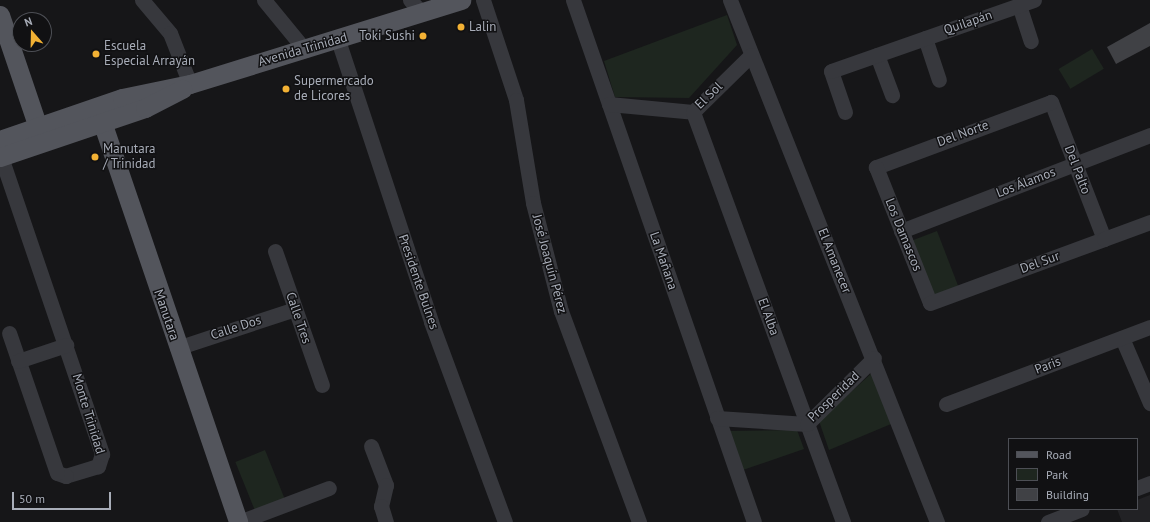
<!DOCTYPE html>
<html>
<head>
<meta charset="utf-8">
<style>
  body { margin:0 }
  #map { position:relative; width:1150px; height:522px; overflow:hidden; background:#161618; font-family:"PT Sans",sans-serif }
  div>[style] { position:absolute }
  .built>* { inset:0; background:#222225 }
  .green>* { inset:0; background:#1e261f; transform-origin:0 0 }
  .building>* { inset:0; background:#404145 }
  .minor>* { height:15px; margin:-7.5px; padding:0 7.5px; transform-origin:7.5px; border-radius:7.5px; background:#37383d }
  .major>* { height:19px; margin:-9.5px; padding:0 9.5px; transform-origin:9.5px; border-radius:9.5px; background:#53555c }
  .dots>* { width:11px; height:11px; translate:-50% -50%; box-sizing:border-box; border:2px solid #111113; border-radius:50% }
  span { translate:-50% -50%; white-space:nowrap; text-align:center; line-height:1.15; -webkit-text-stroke:3px #111113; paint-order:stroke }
  .street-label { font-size:13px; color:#a8adb8 }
  .poi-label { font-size:13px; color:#a8adb8 }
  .left { translate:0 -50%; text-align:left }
  .right { translate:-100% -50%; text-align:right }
  .legend { position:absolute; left:1008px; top:438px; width:130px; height:72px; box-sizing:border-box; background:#111113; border:1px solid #4d4f55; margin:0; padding:5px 7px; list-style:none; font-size:12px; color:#a8adb8 }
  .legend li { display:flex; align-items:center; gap:8px; height:20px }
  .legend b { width:20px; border:1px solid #4d4f55 }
  .north { position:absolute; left:12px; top:12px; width:40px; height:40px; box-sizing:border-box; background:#111113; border:1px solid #4d4f55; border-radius:50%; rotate:340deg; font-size:11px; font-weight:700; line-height:16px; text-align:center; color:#a8adb8 }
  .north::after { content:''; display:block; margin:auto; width:14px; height:18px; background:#f2b134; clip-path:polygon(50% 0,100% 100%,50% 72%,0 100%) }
  .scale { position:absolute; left:12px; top:492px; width:99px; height:18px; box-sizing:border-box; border:2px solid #a8adb8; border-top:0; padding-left:5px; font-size:12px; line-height:14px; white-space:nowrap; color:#a8adb8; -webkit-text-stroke:3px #111113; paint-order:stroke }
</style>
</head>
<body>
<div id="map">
  <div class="built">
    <div style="clip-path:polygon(1150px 495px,1150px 522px,1122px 522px,1117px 509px,1137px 509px,1137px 500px)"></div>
  </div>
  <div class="green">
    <div style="clip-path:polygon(727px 15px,737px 45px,689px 98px,615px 97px,604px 61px)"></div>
    <div style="left:1092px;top:49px;width:23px;height:39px;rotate:59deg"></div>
    <div style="left:937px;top:231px;width:59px;height:28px;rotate:69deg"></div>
    <div style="clip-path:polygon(873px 372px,891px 424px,829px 450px,819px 421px)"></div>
    <div style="clip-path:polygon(797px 430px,804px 449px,740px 471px,725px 431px)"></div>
    <div style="left:265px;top:450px;width:52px;height:32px;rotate:68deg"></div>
  </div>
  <div class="building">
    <div style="clip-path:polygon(1150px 23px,1150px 46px,1116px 64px,1107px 47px)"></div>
  </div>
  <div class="minor">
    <div style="left:142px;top:0;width:43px;rotate:49.7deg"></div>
    <div style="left:170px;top:33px;width:55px;rotate:68.6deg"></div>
    <div style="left:264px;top:0;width:65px;rotate:50.6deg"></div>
    <div style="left:410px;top:0;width:18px;rotate:47deg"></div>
    <div style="left:483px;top:0;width:105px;rotate:71.7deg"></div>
    <div style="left:516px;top:100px;width:104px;rotate:80.6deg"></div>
    <div style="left:533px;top:203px;width:112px;rotate:75.5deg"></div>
    <div style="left:561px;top:311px;width:225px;rotate:69.7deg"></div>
    <div style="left:573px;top:0;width:552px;rotate:70.88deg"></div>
    <div style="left:730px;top:0;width:562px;rotate:68.37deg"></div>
    <div style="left:1019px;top:5px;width:38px;rotate:72deg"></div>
    <div style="left:925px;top:38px;width:44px;rotate:71.6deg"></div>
    <div style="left:338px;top:40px;width:297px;rotate:71.7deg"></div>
    <div style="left:431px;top:322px;width:213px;rotate:69.7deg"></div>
    <div style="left:877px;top:55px;width:43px;rotate:69.4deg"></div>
    <div style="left:609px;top:104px;width:84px;rotate:5.4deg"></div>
    <div style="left:693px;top:112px;width:81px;rotate:-44.5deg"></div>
    <div style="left:693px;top:112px;width:437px;rotate:69.9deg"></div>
    <div style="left:845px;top:112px;width:43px;rotate:-108.9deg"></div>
    <div style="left:831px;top:71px;width:215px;rotate:-19.3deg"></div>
    <div style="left:1px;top:157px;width:314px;rotate:71.2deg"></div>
    <div style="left:102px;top:454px;width:13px;rotate:108deg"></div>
    <div style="left:98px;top:466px;width:34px;rotate:163deg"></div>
    <div style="left:66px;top:476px;width:9px;rotate:-162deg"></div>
    <div style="left:57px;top:473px;width:148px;rotate:-108.9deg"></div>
    <div style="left:901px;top:231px;width:267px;rotate:-21.1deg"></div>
    <div style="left:1104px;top:239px;width:147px;rotate:-111.1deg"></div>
    <div style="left:1051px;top:102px;width:187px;rotate:159.6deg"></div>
    <div style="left:876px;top:167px;width:146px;rotate:68.3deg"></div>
    <div style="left:930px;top:303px;width:185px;rotate:-20.2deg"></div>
    <div style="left:1104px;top:239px;width:49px;rotate:-20.3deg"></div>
    <div style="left:275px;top:251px;width:142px;rotate:70.7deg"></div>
    <div style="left:1122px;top:338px;width:71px;rotate:66.7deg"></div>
    <div style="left:177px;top:348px;width:124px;rotate:-18.3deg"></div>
    <div style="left:18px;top:361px;width:51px;rotate:-18.4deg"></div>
    <div style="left:946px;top:404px;width:218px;rotate:-20.7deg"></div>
    <div style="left:717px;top:418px;width:90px;rotate:3.8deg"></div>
    <div style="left:807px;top:424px;width:94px;rotate:-44.6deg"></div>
    <div style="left:371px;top:446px;width:42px;rotate:69deg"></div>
    <div style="left:386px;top:485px;width:22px;rotate:103deg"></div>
    <div style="left:381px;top:506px;width:17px;rotate:73deg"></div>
    <div style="left:1137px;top:488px;width:14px;rotate:-21deg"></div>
    <div style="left:239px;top:522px;width:96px;rotate:-20.7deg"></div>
    <div style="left:1048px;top:522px;width:36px;rotate:-21deg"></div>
  </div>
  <div class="major">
    <div style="left:0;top:15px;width:131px;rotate:71.3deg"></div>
    <div style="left:97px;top:107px;width:438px;rotate:71.2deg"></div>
    <div style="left:0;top:140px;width:129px;rotate:-19deg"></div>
    <div style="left:122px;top:98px;width:69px;rotate:-11.6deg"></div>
    <div style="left:190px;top:84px;width:284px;rotate:-17.2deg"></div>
    <div style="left:0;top:157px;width:153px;rotate:-18.7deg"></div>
    <div style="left:145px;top:108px;width:42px;rotate:-27.2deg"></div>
  </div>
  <div class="dots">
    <div style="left:461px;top:27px;background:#f2b134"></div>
    <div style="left:423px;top:36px;background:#f2b134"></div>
    <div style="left:96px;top:54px;background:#f2b134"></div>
    <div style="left:286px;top:89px;background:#f2b134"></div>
    <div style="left:95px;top:157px;background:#f2b134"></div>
  </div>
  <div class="street-label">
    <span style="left:968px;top:23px;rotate:-19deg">Quilapán</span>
    <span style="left:303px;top:50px;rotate:-16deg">Avenida Trinidad</span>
    <span style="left:709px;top:96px;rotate:-44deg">El Sol</span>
    <span style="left:963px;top:134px;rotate:-20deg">Del Norte</span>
    <span style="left:1077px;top:170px;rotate:69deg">Del Palto</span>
    <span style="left:1026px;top:183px;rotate:-21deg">Los Álamos</span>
    <span style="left:903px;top:235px;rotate:68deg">Los Damascos</span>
    <span style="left:663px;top:261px;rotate:71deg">La Mañana</span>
    <span style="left:834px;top:261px;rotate:68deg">El Amanecer</span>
    <span style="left:1040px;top:263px;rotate:-20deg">Del Sur</span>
    <span style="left:549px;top:264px;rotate:75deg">José Joaquín Pérez</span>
    <span style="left:418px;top:282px;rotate:71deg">Presidente Bulnes</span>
    <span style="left:166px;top:315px;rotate:71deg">Manutara</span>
    <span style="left:768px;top:317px;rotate:70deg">El Alba</span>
    <span style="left:298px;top:318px;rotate:71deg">Calle Tres</span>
    <span style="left:236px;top:328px;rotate:-18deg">Calle Dos</span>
    <span style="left:1048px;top:366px;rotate:-21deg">Paris</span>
    <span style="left:834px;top:397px;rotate:-44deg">Prosperidad</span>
    <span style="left:88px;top:414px;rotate:73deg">Monte Trinidad</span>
  </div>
  <div class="poi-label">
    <span class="left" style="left:469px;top:27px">Lalin</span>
    <span class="right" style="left:415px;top:36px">Toki Sushi</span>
    <span class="left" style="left:104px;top:54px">Escuela<br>Especial Arrayán</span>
    <span class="left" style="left:294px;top:89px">Supermercado<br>de Licores</span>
    <span class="left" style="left:103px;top:157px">Manutara<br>/ Trinidad</span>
  </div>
  <ul class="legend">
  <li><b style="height:5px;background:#53555c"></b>Road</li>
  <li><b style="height:11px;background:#1e261f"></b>Park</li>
  <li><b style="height:11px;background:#404145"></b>Building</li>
  </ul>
  <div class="north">N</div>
  <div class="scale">50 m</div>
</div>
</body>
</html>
